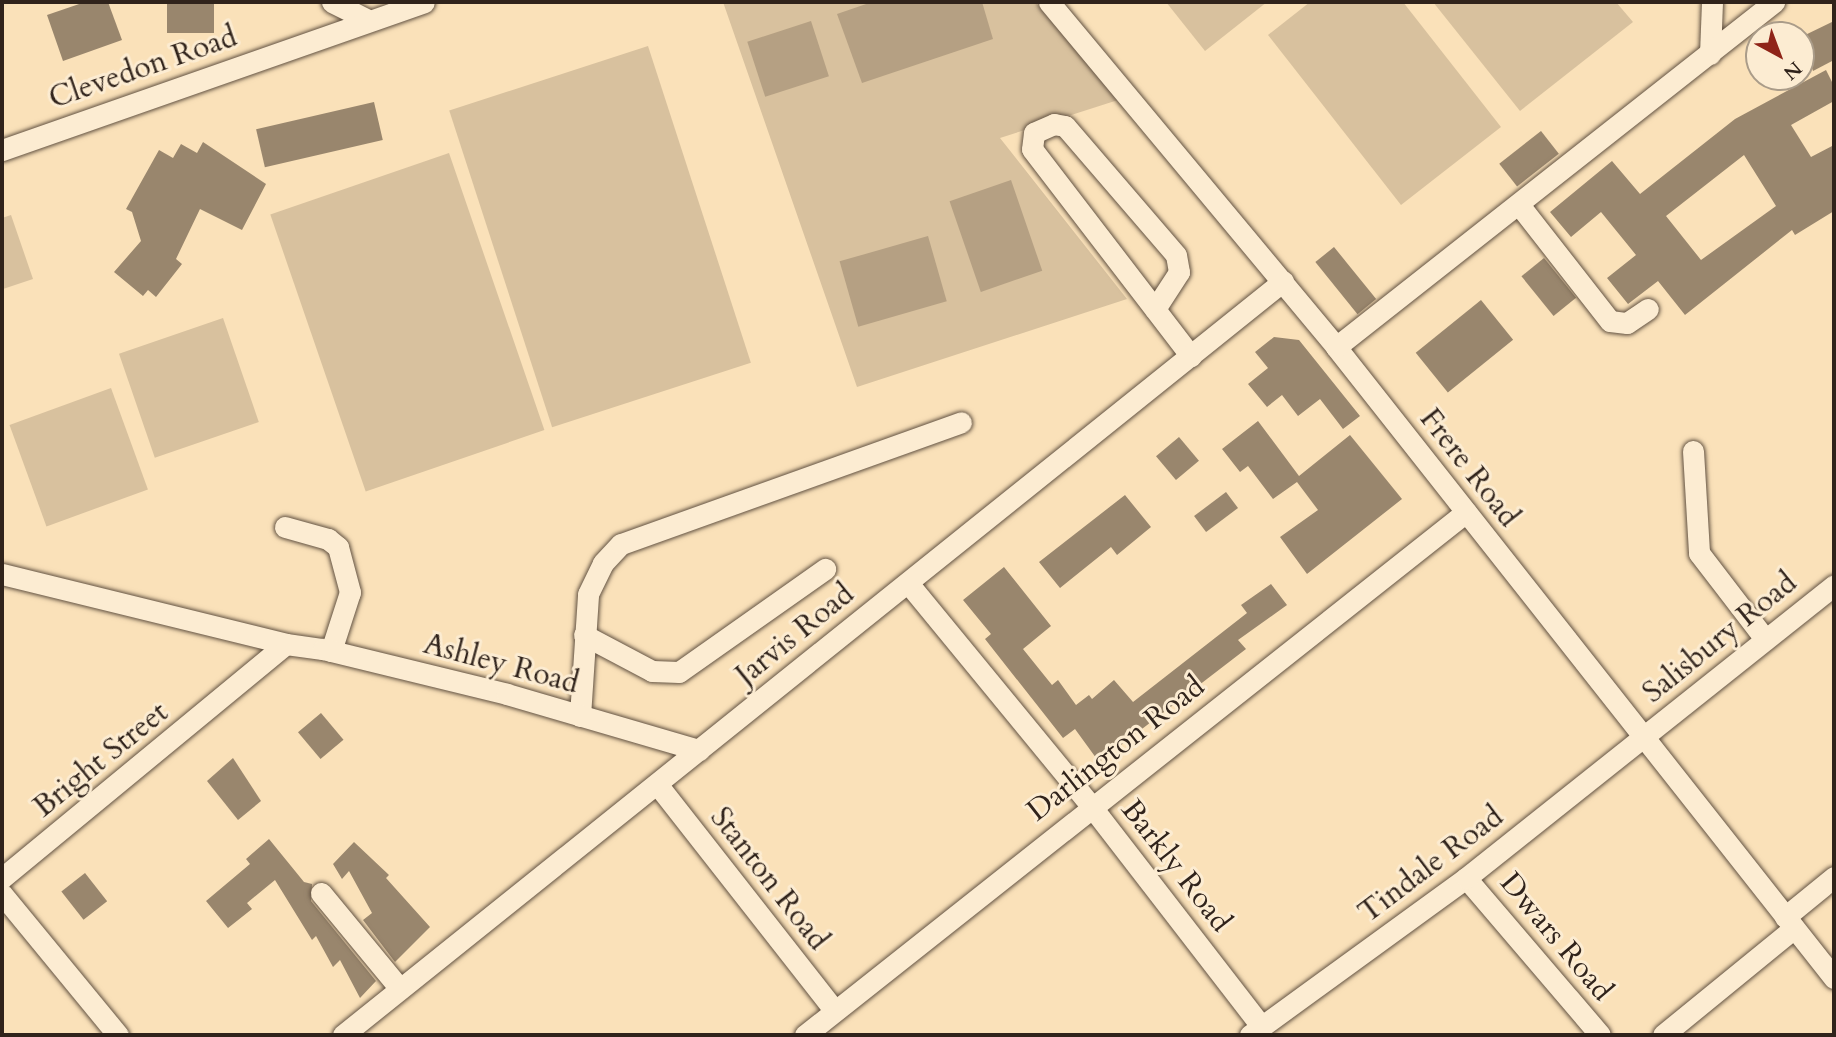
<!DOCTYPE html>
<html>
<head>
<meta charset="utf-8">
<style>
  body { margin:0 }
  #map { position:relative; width:1836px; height:1037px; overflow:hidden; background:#fae1b9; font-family:Cardo,serif }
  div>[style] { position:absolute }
  .green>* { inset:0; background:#d8c19e; transform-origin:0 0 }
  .water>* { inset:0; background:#b5a083; transform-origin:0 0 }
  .building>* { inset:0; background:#99866d; transform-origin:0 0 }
  .roads { filter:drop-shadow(0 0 2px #625242) drop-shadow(0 0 2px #625242) }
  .minor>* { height:21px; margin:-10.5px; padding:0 10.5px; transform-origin:10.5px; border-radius:10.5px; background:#fcecd2 }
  span { translate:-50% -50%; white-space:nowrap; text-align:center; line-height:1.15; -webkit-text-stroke:6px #fcecd2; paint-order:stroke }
  .street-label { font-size:30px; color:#30231b }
  .frame { position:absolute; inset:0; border:4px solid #30231b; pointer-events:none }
  .north { position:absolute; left:1745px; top:21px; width:70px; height:70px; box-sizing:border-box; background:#fcecd2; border:2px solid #aa9c89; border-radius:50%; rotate:139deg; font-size:19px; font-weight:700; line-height:28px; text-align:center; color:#30231b }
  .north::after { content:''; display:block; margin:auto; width:24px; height:32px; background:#8f2418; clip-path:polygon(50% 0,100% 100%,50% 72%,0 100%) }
</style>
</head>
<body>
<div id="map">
  <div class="green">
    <div style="clip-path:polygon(723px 2px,1035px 2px,1118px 100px,1000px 138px,1127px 299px,857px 387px)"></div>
    <div style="clip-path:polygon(1166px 2px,1267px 2px,1205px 51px)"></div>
    <div style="clip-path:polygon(1310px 2px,1403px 2px,1501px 127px,1401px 205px,1268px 35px)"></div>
    <div style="clip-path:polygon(1433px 2px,1616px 2px,1633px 22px,1520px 111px)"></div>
    <div style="left:648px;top:46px;width:333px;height:209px;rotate:72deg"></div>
    <div style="left:449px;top:153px;width:293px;height:189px;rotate:71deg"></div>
    <div style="clip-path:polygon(11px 215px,33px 279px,3px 289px,2px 218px)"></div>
    <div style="left:223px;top:318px;width:110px;height:110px;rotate:71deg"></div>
    <div style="left:111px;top:388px;width:108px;height:108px;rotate:70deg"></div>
  </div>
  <div class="water">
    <div style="clip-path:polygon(872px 2px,982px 2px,993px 39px,862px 83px,837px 14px)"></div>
    <div style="left:811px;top:21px;width:58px;height:67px;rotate:72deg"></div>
    <div style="left:1011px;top:180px;width:96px;height:65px;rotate:71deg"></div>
    <div style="left:928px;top:236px;width:68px;height:92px;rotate:74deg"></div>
  </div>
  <div class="building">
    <div style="clip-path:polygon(85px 2px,108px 2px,122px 40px,63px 61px,47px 15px)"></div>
    <div style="left:167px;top:2px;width:47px;height:31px"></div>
    <div style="clip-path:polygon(1834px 21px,1834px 60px,1813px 71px,1801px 37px)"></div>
    <div style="clip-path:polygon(evenodd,1826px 70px,1834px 86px,1834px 101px,1791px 125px,1811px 157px,1834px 145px,1834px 211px,1795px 235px,1792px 230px,1685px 315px,1658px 281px,1628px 304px,1607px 278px,1636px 255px,1601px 212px,1571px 237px,1550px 212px,1612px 161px,1640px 194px,1735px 119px,1826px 70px,1744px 155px,1776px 206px,1701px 260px,1666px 216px,1744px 155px)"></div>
    <div style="left:374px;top:102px;width:39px;height:121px;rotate:77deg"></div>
    <div style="left:1541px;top:131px;width:29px;height:53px;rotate:52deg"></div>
    <div style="clip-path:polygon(203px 142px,266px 184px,242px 230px,200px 209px,176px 259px,182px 264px,156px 297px,148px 290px,143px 296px,114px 272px,141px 241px,132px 212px,126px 209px,159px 150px,173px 158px,181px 144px,197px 153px)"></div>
    <div style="left:1334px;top:247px;width:67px;height:24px;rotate:51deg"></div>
    <div style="left:1544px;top:258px;width:51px;height:29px;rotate:51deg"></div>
    <div style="left:1481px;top:300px;width:51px;height:84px;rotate:51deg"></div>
    <div style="clip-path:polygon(1274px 337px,1299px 340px,1360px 416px,1343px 429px,1320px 399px,1298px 416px,1282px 395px,1267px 407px,1248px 384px,1268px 368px,1255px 352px)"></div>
    <div style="clip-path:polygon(1258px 421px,1299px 476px,1350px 435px,1402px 499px,1307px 574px,1280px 537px,1318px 510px,1297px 482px,1273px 499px,1248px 466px,1240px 472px,1222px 449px)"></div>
    <div style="left:1179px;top:437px;width:31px;height:30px;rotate:50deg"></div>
    <div style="left:1226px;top:492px;width:20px;height:40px;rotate:53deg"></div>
    <div style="clip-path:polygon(1125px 495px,1151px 527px,1117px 555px,1111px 547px,1060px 588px,1039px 562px)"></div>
    <div style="clip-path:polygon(1004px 567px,1051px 626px,1023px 649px,1052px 685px,1058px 680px,1076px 705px,1089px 695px,1092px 699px,1114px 680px,1133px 702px,1247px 613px,1241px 605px,1271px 584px,1287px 605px,1238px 640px,1246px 649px,1099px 762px,1075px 729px,1063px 738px,985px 639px,991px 634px,963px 600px)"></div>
    <div style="left:321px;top:713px;width:35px;height:30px;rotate:50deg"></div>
    <div style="clip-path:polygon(233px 758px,261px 801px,238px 820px,207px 781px)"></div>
    <div style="clip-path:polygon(269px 839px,304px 882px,312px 884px,311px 901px,376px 981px,360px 998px,340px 960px,333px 967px,316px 936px,312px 940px,275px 880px,247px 903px,252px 909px,228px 928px,206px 901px,250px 864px,246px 859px)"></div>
    <div style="clip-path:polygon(354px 842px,389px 875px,386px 878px,430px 927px,395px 962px,363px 920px,372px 913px,349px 871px,342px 879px,333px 864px)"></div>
    <div style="left:85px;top:873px;width:36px;height:30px;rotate:52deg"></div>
  </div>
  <div class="roads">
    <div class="minor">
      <div style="left:332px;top:2px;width:40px;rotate:26.6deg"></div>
      <div style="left:1049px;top:2px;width:449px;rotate:50.2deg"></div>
      <div style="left:1336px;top:347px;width:804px;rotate:51.72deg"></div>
      <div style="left:1710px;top:54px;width:52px;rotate:-87.8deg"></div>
      <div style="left:2px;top:150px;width:447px;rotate:-19.3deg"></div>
      <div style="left:1520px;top:206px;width:146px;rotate:52deg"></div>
      <div style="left:1610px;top:321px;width:17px;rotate:7deg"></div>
      <div style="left:1627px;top:323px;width:25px;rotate:-34deg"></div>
      <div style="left:1155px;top:309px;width:44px;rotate:-57deg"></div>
      <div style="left:1179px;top:272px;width:17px;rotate:-100deg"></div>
      <div style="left:1176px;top:255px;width:170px;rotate:-130.7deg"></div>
      <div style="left:1065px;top:126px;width:11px;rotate:-170deg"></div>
      <div style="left:1054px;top:124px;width:22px;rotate:156deg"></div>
      <div style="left:1034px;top:133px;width:16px;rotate:97deg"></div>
      <div style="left:1032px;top:149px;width:261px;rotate:52.5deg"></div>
      <div style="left:1336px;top:347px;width:558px;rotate:-38.23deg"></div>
      <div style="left:1693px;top:451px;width:102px;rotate:86.6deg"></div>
      <div style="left:1699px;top:553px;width:108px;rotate:52.5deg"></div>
      <div style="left:285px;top:527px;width:45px;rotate:15.6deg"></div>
      <div style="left:328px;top:539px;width:13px;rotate:39deg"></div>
      <div style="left:338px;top:547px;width:47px;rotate:75.1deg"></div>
      <div style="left:350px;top:592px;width:62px;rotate:107.9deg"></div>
      <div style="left:2px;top:574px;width:292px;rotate:13.8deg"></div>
      <div style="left:908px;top:583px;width:288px;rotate:50.6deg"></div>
      <div style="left:1091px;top:806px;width:278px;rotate:52.3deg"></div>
      <div style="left:584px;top:635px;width:77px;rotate:27.9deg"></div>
      <div style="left:652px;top:671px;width:27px;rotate:2deg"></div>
      <div style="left:679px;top:672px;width:179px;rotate:-35.2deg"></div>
      <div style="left:580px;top:716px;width:122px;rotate:-86.2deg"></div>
      <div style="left:588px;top:594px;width:34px;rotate:-64deg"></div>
      <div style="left:603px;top:563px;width:26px;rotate:-47deg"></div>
      <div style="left:621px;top:544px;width:361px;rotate:-19.7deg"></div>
      <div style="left:657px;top:784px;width:288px;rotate:51.9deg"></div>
      <div style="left:2px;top:878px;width:368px;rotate:-39.5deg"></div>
      <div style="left:286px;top:644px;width:37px;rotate:8deg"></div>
      <div style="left:323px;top:649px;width:189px;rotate:13.7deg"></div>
      <div style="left:507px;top:694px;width:200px;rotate:16.3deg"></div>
      <div style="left:1466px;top:878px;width:206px;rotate:49.5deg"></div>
      <div style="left:321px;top:893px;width:124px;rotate:50.5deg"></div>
      <div style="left:2px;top:894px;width:183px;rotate:50.6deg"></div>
      <div style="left:1785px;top:917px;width:63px;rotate:-39.2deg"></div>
      <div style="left:343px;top:1035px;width:1205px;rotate:-38.73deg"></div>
      <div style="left:805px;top:1035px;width:843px;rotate:-38.35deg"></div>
      <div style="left:1250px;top:1035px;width:267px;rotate:-36deg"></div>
      <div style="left:1466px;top:878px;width:470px;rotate:-38.5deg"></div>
      <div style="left:1663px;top:1035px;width:169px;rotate:-39.2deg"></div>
    </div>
  </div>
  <div class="street-label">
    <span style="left:143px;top:68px;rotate:-19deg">Clevedon Road</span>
    <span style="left:1469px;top:468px;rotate:52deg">Frere Road</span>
    <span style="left:795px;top:635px;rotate:-39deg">Jarvis Road</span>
    <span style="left:1720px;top:638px;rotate:-39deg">Salisbury Road</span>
    <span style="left:501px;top:664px;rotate:15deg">Ashley Road</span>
    <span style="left:1116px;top:749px;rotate:-38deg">Darlington Road</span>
    <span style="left:101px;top:760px;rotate:-39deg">Bright Street</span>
    <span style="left:1431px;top:865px;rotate:-37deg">Tindale Road</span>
    <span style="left:1176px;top:866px;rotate:52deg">Barkly Road</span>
    <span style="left:769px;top:879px;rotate:52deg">Stanton Road</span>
    <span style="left:1556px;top:937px;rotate:50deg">Dwars Road</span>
  </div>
  <div class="frame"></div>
  <div class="north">N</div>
</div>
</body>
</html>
